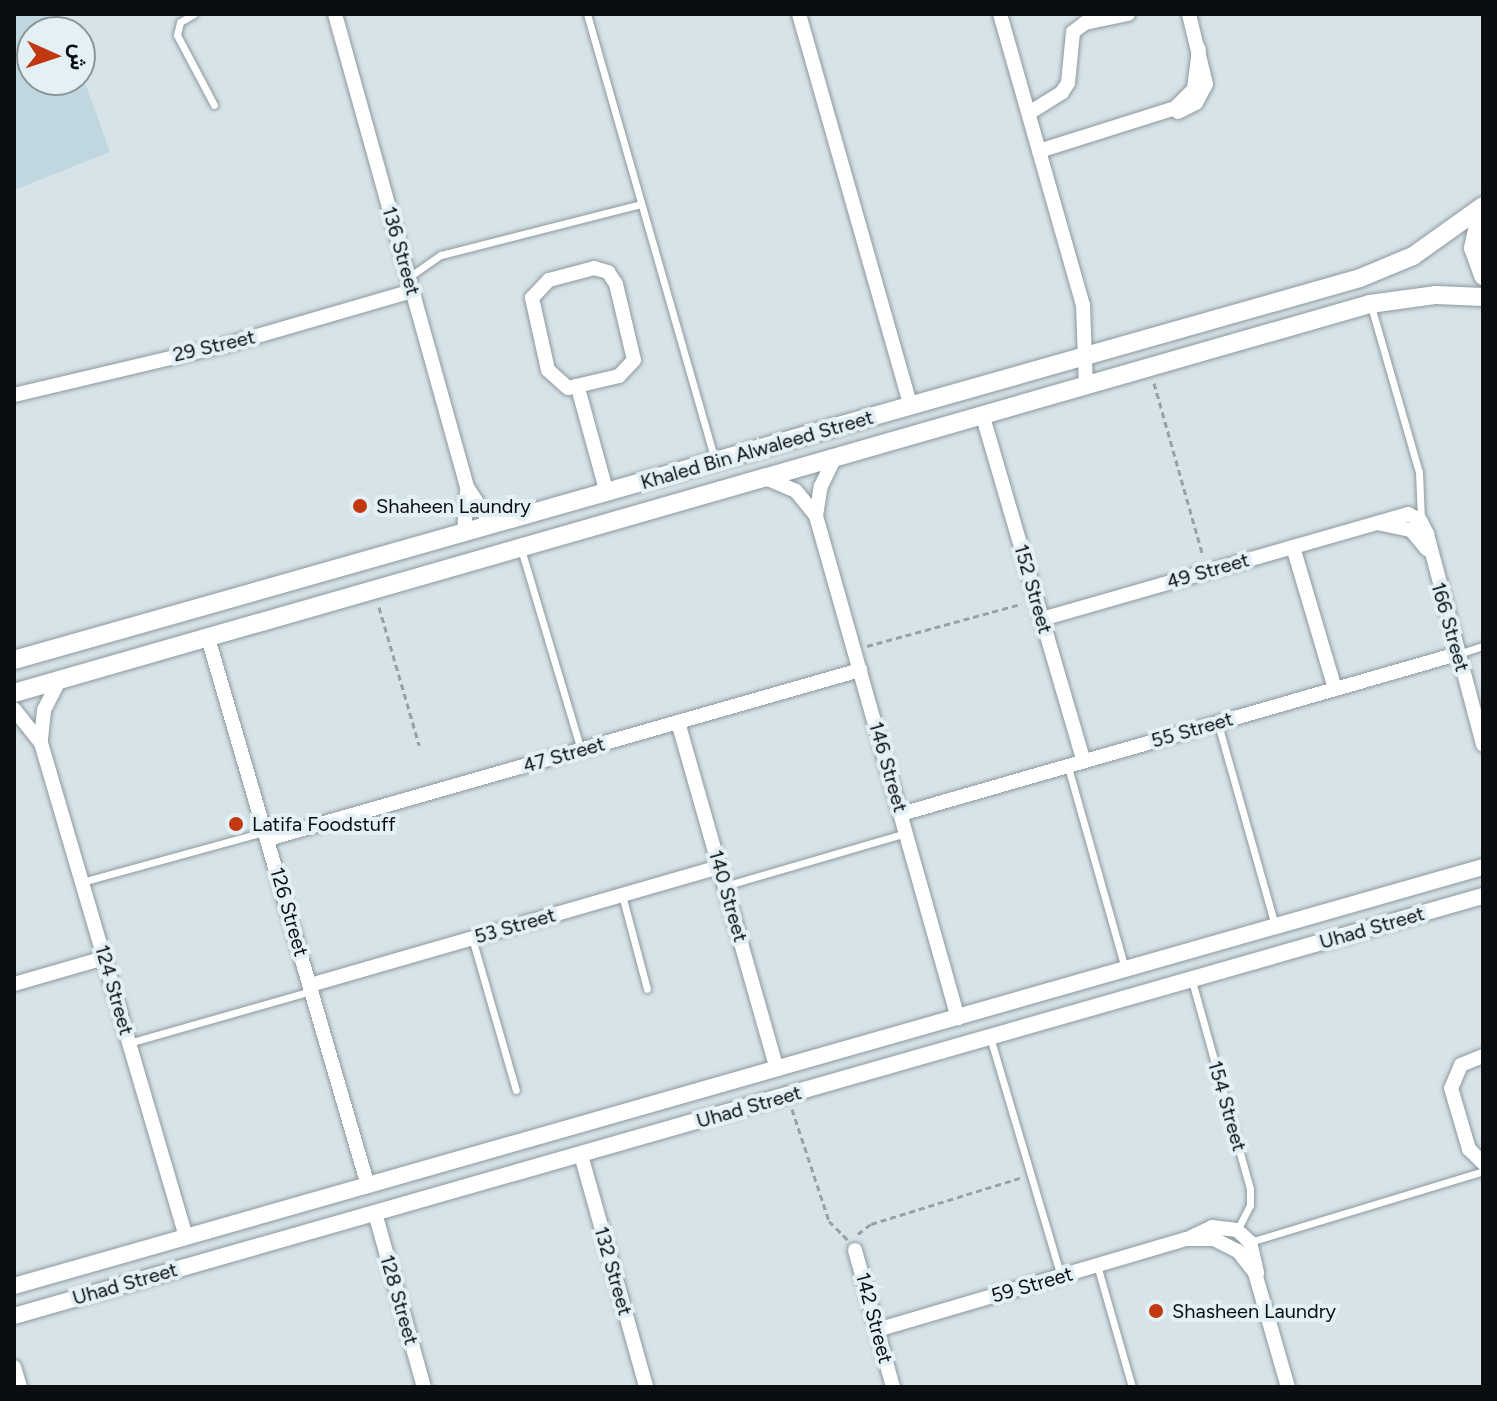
<!DOCTYPE html>
<html>
<head>
<meta charset="utf-8">
<style>
  body { margin:0 }
  #map { position:relative; width:1497px; height:1401px; overflow:hidden; background:#d6e4e9; font-family:Figtree,Vazirmatn,sans-serif }
  div>[style] { position:absolute }
  .built>* { inset:0; background:#c1d7e0 }
  .path>* { height:3px; margin-top:-1.5px; transform-origin:0; background:repeating-linear-gradient(90deg,#97a2a6 0 6px,transparent 0 10px) }
  .roads { filter:drop-shadow(0 0 2px #8c989d) drop-shadow(0 0 2px #8c989d) }
  .service>* { height:7px; margin:-3.5px; padding:0 3.5px; transform-origin:3.5px; border-radius:3.5px; background:#fff }
  .minor>* { height:14px; margin:-7px; padding:0 7px; transform-origin:7px; border-radius:7px; background:#fff }
  .tertiary>* { height:16px; margin:-8px; padding:0 8px; transform-origin:8px; border-radius:8px; background:#fff }
  .secondary>* { height:18px; margin:-9px; padding:0 9px; transform-origin:9px; border-radius:9px; background:#fff }
  .dots>* { width:22px; height:22px; translate:-50% -50%; box-sizing:border-box; border:4px solid #e3f1f6; border-radius:50% }
  span { translate:-50% -50%; white-space:nowrap; text-align:center; line-height:1.15; -webkit-text-stroke:8px #e3f1f6; paint-order:stroke }
  .street-label { font-size:20px; color:#0a0e10 }
  .poi-label { font-size:20px; color:#0a0e10 }
  .left { translate:0 -50%; text-align:left }
  .frame { position:absolute; inset:0; border:16px solid #0a0e10; pointer-events:none }
  .north { position:absolute; left:16px; top:16px; width:80px; height:80px; box-sizing:border-box; background:#e3f1f6; border:2px solid #8c969a; border-radius:50%; rotate:93deg; font-size:22px; font-weight:700; line-height:32px; text-align:center; color:#0a0e10 }
  .north::after { content:''; display:block; margin:auto; width:28px; height:36px; background:#c13812; clip-path:polygon(50% 0,100% 100%,50% 72%,0 100%) }
</style>
</head>
<body>
<div id="map">
  <div class="built">
    <div style="clip-path:polygon(14px 14px,60px 14px,67px 32px,32px 32px,32px 80px,80px 80px,80px 69px,110px 152px,14px 190px)"></div>
  </div>
  <div class="path">
    <div style="left:1154px;top:383px;width:180px;rotate:74.2deg"></div>
    <div style="left:379px;top:607px;width:144px;rotate:73.8deg"></div>
    <div style="left:867px;top:646px;width:160px;rotate:-15.3deg"></div>
    <div style="left:792px;top:1109px;width:118px;rotate:71.7deg"></div>
    <div style="left:829px;top:1221px;width:27px;rotate:45deg"></div>
    <div style="left:858px;top:1234px;width:16px;rotate:-38deg"></div>
    <div style="left:871px;top:1224px;width:156px;rotate:-17.2deg"></div>
  </div>
  <div class="roads">
    <div class="service">
      <div style="left:194px;top:14px;width:16px;rotate:150deg"></div>
      <div style="left:180px;top:22px;width:13px;rotate:103deg"></div>
      <div style="left:177px;top:35px;width:79px;rotate:62.1deg"></div>
      <div style="left:587px;top:14px;width:464px;rotate:74deg"></div>
      <div style="left:409px;top:277px;width:39px;rotate:-35deg"></div>
      <div style="left:441px;top:255px;width:206px;rotate:-14.3deg"></div>
      <div style="left:1371px;top:306px;width:173px;rotate:73.9deg"></div>
      <div style="left:1419px;top:472px;width:47px;rotate:87.6deg"></div>
      <div style="left:521px;top:549px;width:210px;rotate:73.4deg"></div>
      <div style="left:1458px;top:654px;width:26px;rotate:-18deg"></div>
      <div style="left:1218px;top:724px;width:210px;rotate:74.2deg"></div>
      <div style="left:1068px;top:767px;width:210px;rotate:74.2deg"></div>
      <div style="left:82px;top:882px;width:189px;rotate:-15.4deg"></div>
      <div style="left:725px;top:886px;width:189px;rotate:-16.3deg"></div>
      <div style="left:622px;top:895px;width:97px;rotate:75.1deg"></div>
      <div style="left:472px;top:938px;width:158px;rotate:73.9deg"></div>
      <div style="left:1192px;top:981px;width:216px;rotate:74.4deg"></div>
      <div style="left:1250px;top:1189px;width:16px;rotate:90deg"></div>
      <div style="left:1250px;top:1205px;width:28px;rotate:117deg"></div>
      <div style="left:990px;top:1037px;width:249px;rotate:73.5deg"></div>
      <div style="left:129px;top:1043px;width:190px;rotate:-15.9deg"></div>
      <div style="left:1250px;top:1242px;width:244px;rotate:-16.9deg"></div>
      <div style="left:1097px;top:1265px;width:127px;rotate:74deg"></div>
    </div>
    <div class="minor">
      <div style="left:335px;top:14px;width:491px;rotate:74.4deg"></div>
      <div style="left:467px;top:487px;width:45px;rotate:56.7deg"></div>
      <div style="left:799px;top:14px;width:408px;rotate:74.1deg"></div>
      <div style="left:1000px;top:14px;width:303px;rotate:74.1deg"></div>
      <div style="left:1083px;top:305px;width:82px;rotate:87.9deg"></div>
      <div style="left:1178px;top:112px;width:20px;rotate:-27deg"></div>
      <div style="left:1196px;top:103px;width:21px;rotate:-62deg"></div>
      <div style="left:1206px;top:84px;width:72px;rotate:-103.7deg"></div>
      <div style="left:1029px;top:113px;width:39px;rotate:-32deg"></div>
      <div style="left:1062px;top:92px;width:11px;rotate:-56deg"></div>
      <div style="left:1068px;top:83px;width:51px;rotate:-84.4deg"></div>
      <div style="left:1073px;top:32px;width:15px;rotate:-37deg"></div>
      <div style="left:1085px;top:23px;width:44px;rotate:-11.8deg"></div>
      <div style="left:1039px;top:151px;width:143px;rotate:-17.5deg"></div>
      <div style="left:1175px;top:108px;width:27px;rotate:-45deg"></div>
      <div style="left:1194px;top:89px;width:40px;rotate:-82.9deg"></div>
      <div style="left:594px;top:268px;width:15px;rotate:16deg"></div>
      <div style="left:608px;top:272px;width:14px;rotate:56deg"></div>
      <div style="left:616px;top:284px;width:78px;rotate:76.7deg"></div>
      <div style="left:634px;top:360px;width:22px;rotate:133deg"></div>
      <div style="left:619px;top:376px;width:52px;rotate:166.8deg"></div>
      <div style="left:568px;top:388px;width:27px;rotate:-138deg"></div>
      <div style="left:548px;top:370px;width:74px;rotate:-102.5deg"></div>
      <div style="left:532px;top:298px;width:25px;rotate:-47deg"></div>
      <div style="left:549px;top:280px;width:47px;rotate:-14.9deg"></div>
      <div style="left:578px;top:388px;width:109px;rotate:74.6deg"></div>
      <div style="left:14px;top:395px;width:218px;rotate:-13.3deg"></div>
      <div style="left:226px;top:345px;width:194px;rotate:-16.2deg"></div>
      <div style="left:983px;top:417px;width:359px;rotate:73.7deg"></div>
      <div style="left:768px;top:479px;width:30px;rotate:23deg"></div>
      <div style="left:796px;top:491px;width:32px;rotate:51deg"></div>
      <div style="left:816px;top:516px;width:522px;rotate:74.21deg"></div>
      <div style="left:816px;top:516px;width:30px;rotate:-81deg"></div>
      <div style="left:821px;top:486px;width:30px;rotate:-64deg"></div>
      <div style="left:1377px;top:523px;width:35px;rotate:12deg"></div>
      <div style="left:1411px;top:530px;width:25px;rotate:50deg"></div>
      <div style="left:464px;top:533px;width:41px;rotate:-85.8deg"></div>
      <div style="left:1293px;top:547px;width:148px;rotate:73.5deg"></div>
      <div style="left:1042px;top:619px;width:381px;rotate:-16deg"></div>
      <div style="left:1408px;top:514px;width:13px;rotate:27deg"></div>
      <div style="left:1420px;top:520px;width:16px;rotate:63deg"></div>
      <div style="left:1427px;top:534px;width:218px;rotate:75.1deg"></div>
      <div style="left:208px;top:638px;width:571px;rotate:73.72deg"></div>
      <div style="left:14px;top:709px;width:43px;rotate:51.5deg"></div>
      <div style="left:41px;top:743px;width:515px;rotate:73.64deg"></div>
      <div style="left:678px;top:722px;width:361px;rotate:74.1deg"></div>
      <div style="left:41px;top:739px;width:29px;rotate:-84deg"></div>
      <div style="left:44px;top:710px;width:34px;rotate:-63deg"></div>
      <div style="left:901px;top:814px;width:579px;rotate:-16.05deg"></div>
      <div style="left:268px;top:839px;width:616px;rotate:-15.93deg"></div>
      <div style="left:14px;top:984px;width:94px;rotate:-16.1deg"></div>
      <div style="left:310px;top:985px;width:426px;rotate:-16.1deg"></div>
      <div style="left:1483px;top:1056px;width:24px;rotate:158deg"></div>
      <div style="left:1461px;top:1065px;width:25px;rotate:113deg"></div>
      <div style="left:1451px;top:1088px;width:64px;rotate:73.6deg"></div>
      <div style="left:1469px;top:1149px;width:20px;rotate:45deg"></div>
      <div style="left:581px;top:1155px;width:241px;rotate:74.3deg"></div>
      <div style="left:375px;top:1213px;width:181px;rotate:74.3deg"></div>
      <div style="left:1191px;top:1237px;width:23px;rotate:-25deg"></div>
      <div style="left:1212px;top:1227px;width:25px;rotate:7deg"></div>
      <div style="left:1237px;top:1230px;width:18px;rotate:43deg"></div>
      <div style="left:1250px;top:1242px;width:32px;rotate:77deg"></div>
      <div style="left:855px;top:1250px;width:142px;rotate:74.5deg"></div>
      <div style="left:877px;top:1330px;width:323px;rotate:-16.4deg"></div>
      <div style="left:1187px;top:1239px;width:27px"></div>
      <div style="left:1214px;top:1239px;width:27px;rotate:27deg"></div>
      <div style="left:1238px;top:1251px;width:28px;rotate:52deg"></div>
      <div style="left:1255px;top:1273px;width:119px;rotate:73.9deg"></div>
      <div style="left:14px;top:1367px;width:21px;rotate:73deg"></div>
    </div>
    <div class="tertiary">
      <div style="left:14px;top:1286px;width:1528px;rotate:-15.92deg"></div>
      <div style="left:14px;top:1316px;width:1528px;rotate:-15.96deg"></div>
    </div>
    <div class="secondary">
      <div style="left:1482px;top:208px;width:41px;rotate:102.7deg"></div>
      <div style="left:1473px;top:248px;width:30px;rotate:70deg"></div>
      <div style="left:14px;top:660px;width:1399px;rotate:-15.84deg"></div>
      <div style="left:1360px;top:278px;width:57px;rotate:-22.5deg"></div>
      <div style="left:1413px;top:256px;width:86px;rotate:-35.5deg"></div>
      <div style="left:14px;top:693px;width:1411px;rotate:-16.01deg"></div>
      <div style="left:1370px;top:304px;width:67px;rotate:-7.8deg"></div>
      <div style="left:1436px;top:295px;width:47px;rotate:2.4deg"></div>
    </div>
  </div>
  <div class="dots">
    <div style="left:360px;top:506px;background:#c13812"></div>
    <div style="left:236px;top:824px;background:#c13812"></div>
    <div style="left:1156px;top:1311px;background:#c13812"></div>
  </div>
  <div class="street-label">
    <span style="left:401px;top:251px;rotate:74deg">136 Street</span>
    <span style="left:214px;top:346px;rotate:-13deg">29 Street</span>
    <span style="left:757px;top:450px;rotate:-16deg">Khaled Bin Alwaleed Street</span>
    <span style="left:1208px;top:571px;rotate:-16deg">49 Street</span>
    <span style="left:1033px;top:589px;rotate:74deg">152 Street</span>
    <span style="left:1450px;top:627px;rotate:74deg">166 Street</span>
    <span style="left:1192px;top:730px;rotate:-16deg">55 Street</span>
    <span style="left:564px;top:755px;rotate:-16deg">47 Street</span>
    <span style="left:888px;top:767px;rotate:74deg">146 Street</span>
    <span style="left:728px;top:896px;rotate:74deg">140 Street</span>
    <span style="left:289px;top:912px;rotate:74deg">126 Street</span>
    <span style="left:515px;top:926px;rotate:-16deg">53 Street</span>
    <span style="left:1372px;top:928px;rotate:-16deg">Uhad Street</span>
    <span style="left:114px;top:990px;rotate:74deg">124 Street</span>
    <span style="left:1227px;top:1106px;rotate:74deg">154 Street</span>
    <span style="left:749px;top:1107px;rotate:-16deg">Uhad Street</span>
    <span style="left:613px;top:1271px;rotate:74deg">132 Street</span>
    <span style="left:125px;top:1284px;rotate:-16deg">Uhad Street</span>
    <span style="left:1032px;top:1285px;rotate:-16deg">59 Street</span>
    <span style="left:399px;top:1300px;rotate:74deg">128 Street</span>
    <span style="left:874px;top:1318px;rotate:75deg">142 Street</span>
  </div>
  <div class="poi-label">
    <span class="left" style="left:376px;top:506px">Shaheen Laundry</span>
    <span class="left" style="left:252px;top:824px">Latifa Foodstuff</span>
    <span class="left" style="left:1172px;top:1311px">Shasheen Laundry</span>
  </div>
  <div class="frame"></div>
  <div class="north">ش</div>
</div>
</body>
</html>
